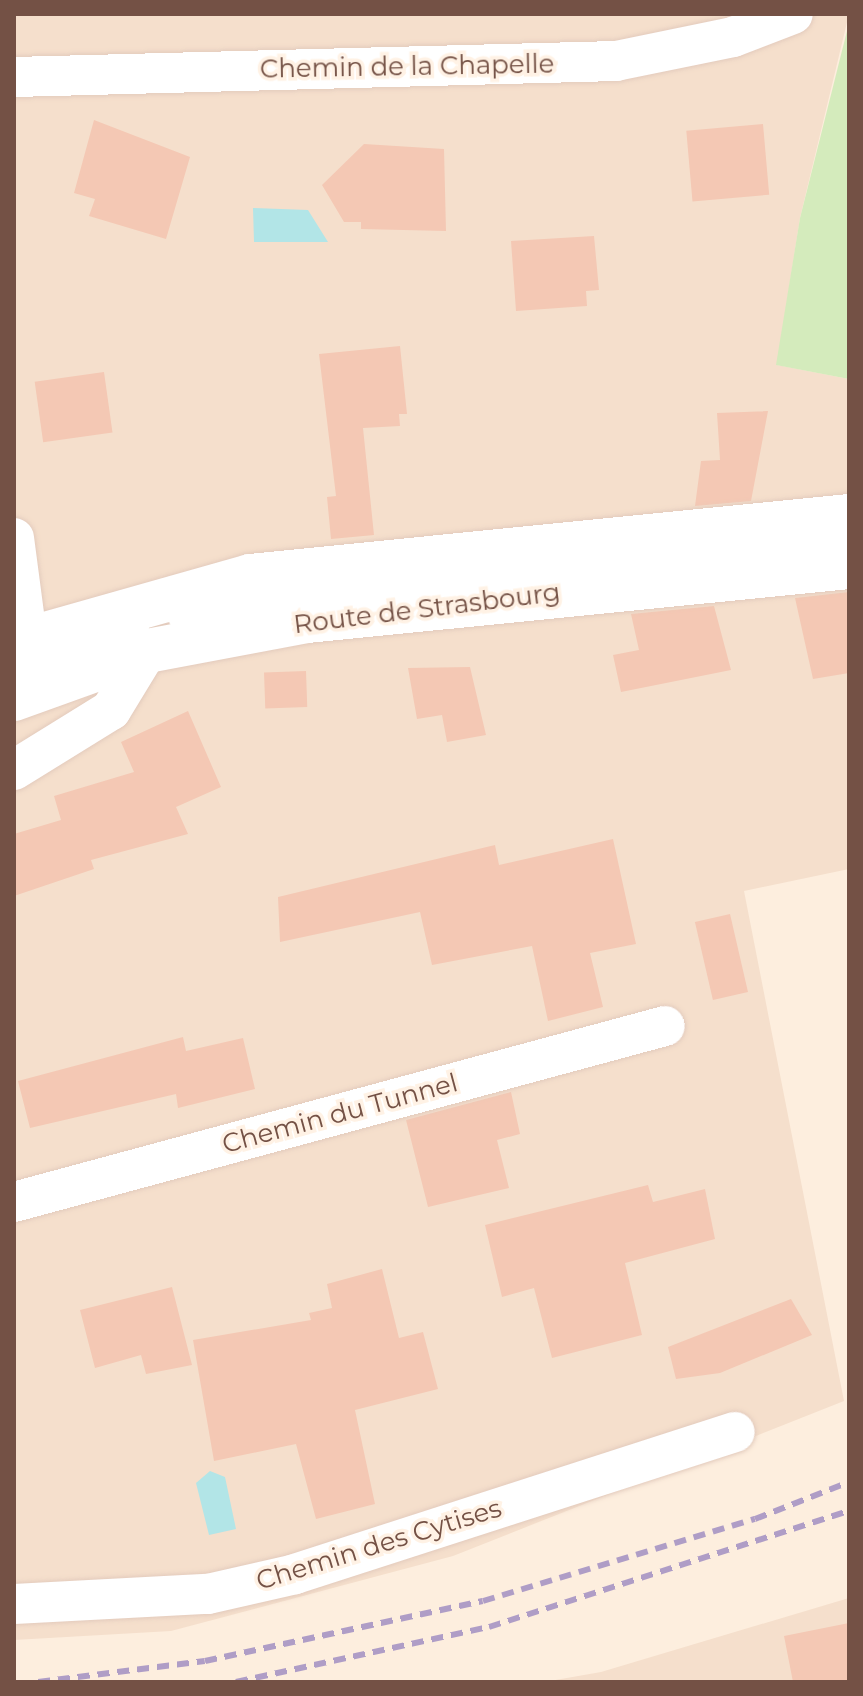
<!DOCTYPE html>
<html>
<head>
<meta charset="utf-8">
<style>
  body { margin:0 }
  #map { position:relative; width:863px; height:1696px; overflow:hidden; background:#fdeede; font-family:Montserrat,sans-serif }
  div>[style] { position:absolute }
  .residential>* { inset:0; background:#f5dfcc }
  .green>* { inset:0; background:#d4ebbc }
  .water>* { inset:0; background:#b2e5e7 }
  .building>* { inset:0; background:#f4c8b4; transform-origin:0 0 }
  .roads { filter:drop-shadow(0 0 2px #e3cbbd) drop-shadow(0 0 2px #e3cbbd) }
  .service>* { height:20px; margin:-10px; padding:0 10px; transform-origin:10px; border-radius:10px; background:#fff }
  .minor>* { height:40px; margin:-20px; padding:0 20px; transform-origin:20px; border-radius:20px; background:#fff }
  .secondary>* { height:44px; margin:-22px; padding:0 22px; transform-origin:22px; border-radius:22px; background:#fff }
  .rail>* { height:6px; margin-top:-3px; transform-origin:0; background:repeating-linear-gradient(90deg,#af9dc6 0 12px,transparent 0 20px) }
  span { translate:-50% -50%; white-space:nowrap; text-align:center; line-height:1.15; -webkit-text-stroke:7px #fff2e5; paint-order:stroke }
  .street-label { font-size:26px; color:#745145 }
  .frame { position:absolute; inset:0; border:16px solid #745145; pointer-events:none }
</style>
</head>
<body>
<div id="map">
  <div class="residential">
    <div style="clip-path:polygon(14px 14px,849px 14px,800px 218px,777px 365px,849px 379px,849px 869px,744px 891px,844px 1401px,453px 1556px,171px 1631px,14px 1640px)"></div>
    <div style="clip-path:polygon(849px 1598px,849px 1682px,544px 1682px,601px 1672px)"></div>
  </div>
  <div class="green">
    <div style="clip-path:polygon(849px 23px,849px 379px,776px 365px,800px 218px)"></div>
  </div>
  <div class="water">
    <div style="clip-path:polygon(253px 208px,308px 210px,328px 242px,254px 242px)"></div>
    <div style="clip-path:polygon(210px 1471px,225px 1477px,236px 1529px,209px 1535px,196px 1483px)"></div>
  </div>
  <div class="building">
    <div style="clip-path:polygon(94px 120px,190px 157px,166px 239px,89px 216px,95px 199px,74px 193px)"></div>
    <div style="left:763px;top:124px;width:71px;height:77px;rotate:85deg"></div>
    <div style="clip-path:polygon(364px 144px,444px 149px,446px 231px,361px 229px,361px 222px,344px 222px,322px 185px)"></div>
    <div style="clip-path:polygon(594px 236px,599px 290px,586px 291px,587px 306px,516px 311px,511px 241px)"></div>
    <div style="clip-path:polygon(400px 346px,407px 414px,399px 414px,400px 426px,363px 428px,374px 535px,331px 539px,327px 497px,336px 496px,319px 354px)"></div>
    <div style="left:104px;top:372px;width:61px;height:70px;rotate:82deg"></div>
    <div style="clip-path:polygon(768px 411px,751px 501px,695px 506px,701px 461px,720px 460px,717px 413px)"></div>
    <div style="clip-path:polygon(849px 592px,849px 673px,813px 679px,795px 598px)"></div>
    <div style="clip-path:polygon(714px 606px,731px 670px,621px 692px,613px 655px,639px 650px,631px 614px)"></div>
    <div style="clip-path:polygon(470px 667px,486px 735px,447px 742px,442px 715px,417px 719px,408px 668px)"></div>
    <div style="left:306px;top:671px;width:36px;height:42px;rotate:88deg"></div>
    <div style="clip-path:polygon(188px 711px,221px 787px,176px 807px,188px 834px,91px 860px,94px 869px,14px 896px,14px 834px,61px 820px,54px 796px,134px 772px,121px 742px)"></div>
    <div style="clip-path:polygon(613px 839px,636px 944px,590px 953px,603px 1007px,548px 1021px,532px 946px,432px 965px,420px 912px,280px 942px,278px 897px,495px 845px,499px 865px)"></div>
    <div style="left:730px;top:914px;width:80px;height:36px;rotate:77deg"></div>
    <div style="clip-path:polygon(183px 1037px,186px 1051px,243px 1038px,255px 1089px,178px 1108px,176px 1094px,30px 1128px,18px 1081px)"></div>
    <div style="clip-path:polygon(511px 1092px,520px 1134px,497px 1140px,509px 1188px,428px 1207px,406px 1120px)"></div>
    <div style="clip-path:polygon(648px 1185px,653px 1202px,705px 1189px,715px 1239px,625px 1263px,642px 1335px,552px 1358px,534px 1288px,502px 1297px,485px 1225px)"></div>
    <div style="clip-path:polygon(382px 1269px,399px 1338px,423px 1332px,438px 1389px,355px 1410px,375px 1504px,316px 1519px,296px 1444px,214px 1461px,193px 1340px,311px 1320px,309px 1313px,332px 1308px,327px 1284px)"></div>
    <div style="clip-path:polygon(172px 1287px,192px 1365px,146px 1374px,141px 1355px,95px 1368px,80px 1310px)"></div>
    <div style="clip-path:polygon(791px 1299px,812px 1335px,720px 1373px,676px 1379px,668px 1347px)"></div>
    <div style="clip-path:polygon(849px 1623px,849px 1682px,793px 1682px,784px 1636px)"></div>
  </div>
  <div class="roads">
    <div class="service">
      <div style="left:178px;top:618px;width:85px;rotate:-13.5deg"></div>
      <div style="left:261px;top:598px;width:591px;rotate:-5.54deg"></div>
      <div style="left:27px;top:671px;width:120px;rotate:-21deg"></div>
    </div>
    <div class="minor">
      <div style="left:14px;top:77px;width:602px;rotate:-1.52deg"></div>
      <div style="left:616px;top:61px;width:119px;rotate:-11.6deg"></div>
      <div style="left:733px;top:37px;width:64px;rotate:-21deg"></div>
      <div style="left:14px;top:538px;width:153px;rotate:82.5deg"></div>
      <div style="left:14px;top:770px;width:114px;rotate:-31.7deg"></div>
      <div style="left:111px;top:710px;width:69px;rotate:-58.6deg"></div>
      <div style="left:14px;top:1202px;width:674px;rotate:-15.13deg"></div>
      <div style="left:14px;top:1604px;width:194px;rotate:-3deg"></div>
      <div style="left:208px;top:1594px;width:89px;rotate:-12.9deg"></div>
      <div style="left:295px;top:1574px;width:462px;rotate:-17.9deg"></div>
    </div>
    <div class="secondary">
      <div style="left:14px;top:643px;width:245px;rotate:-15.8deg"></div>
      <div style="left:250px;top:576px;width:602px;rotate:-5.72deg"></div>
      <div style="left:14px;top:699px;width:141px;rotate:-19.8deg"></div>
      <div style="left:147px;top:651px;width:163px;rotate:-10.6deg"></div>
      <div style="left:307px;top:621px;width:545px;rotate:-5.69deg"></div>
    </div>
  </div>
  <div class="rail">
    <div style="left:38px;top:1682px;width:168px;rotate:-7.2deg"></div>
    <div style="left:205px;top:1661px;width:284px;rotate:-12.2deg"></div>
    <div style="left:483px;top:1601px;width:284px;rotate:-16.8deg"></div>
    <div style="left:755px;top:1519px;width:101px;rotate:-21.5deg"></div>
    <div style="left:236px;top:1682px;width:259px;rotate:-12.3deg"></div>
    <div style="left:489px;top:1627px;width:378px;rotate:-17.9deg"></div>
  </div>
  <div class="street-label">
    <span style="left:407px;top:67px;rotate:-1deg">Chemin de la Chapelle</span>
    <span style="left:427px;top:609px;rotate:-7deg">Route de Strasbourg</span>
    <span style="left:340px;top:1114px;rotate:-15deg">Chemin du Tunnel</span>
    <span style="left:379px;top:1545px;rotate:-17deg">Chemin des Cytises</span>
  </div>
  <div class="frame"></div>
</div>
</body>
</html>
